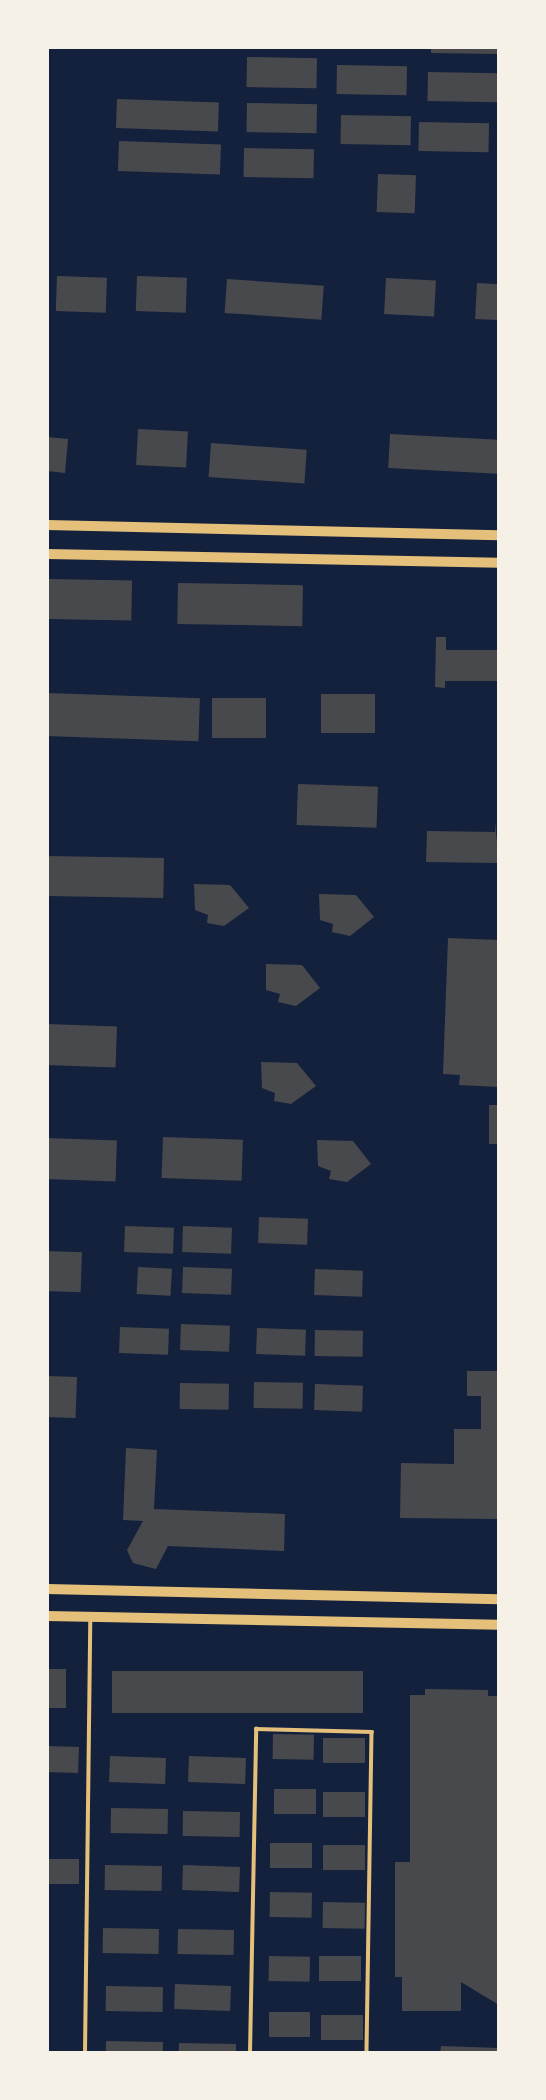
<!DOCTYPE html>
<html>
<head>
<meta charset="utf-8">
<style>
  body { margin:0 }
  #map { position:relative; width:546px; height:2100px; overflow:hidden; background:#14213d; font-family:"Space Grotesk",sans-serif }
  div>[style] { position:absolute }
  .building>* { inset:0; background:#48494c; transform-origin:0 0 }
  .service>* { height:3.5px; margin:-1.75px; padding:0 1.75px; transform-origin:1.75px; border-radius:1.75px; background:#e5c07b }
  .secondary>* { height:10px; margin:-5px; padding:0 5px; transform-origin:5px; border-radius:5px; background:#e5c07b }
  span { translate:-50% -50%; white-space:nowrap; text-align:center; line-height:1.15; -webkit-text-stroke:5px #f6f1e7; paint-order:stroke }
  .frame { position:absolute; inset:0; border:49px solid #f6f1e7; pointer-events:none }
</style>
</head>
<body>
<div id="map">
  <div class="building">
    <div style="clip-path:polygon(431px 47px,499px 47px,499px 54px,431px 53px)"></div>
    <div style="left:247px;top:57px;width:70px;height:30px;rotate:1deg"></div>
    <div style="left:337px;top:65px;width:70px;height:29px;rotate:1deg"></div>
    <div style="left:428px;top:72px;width:70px;height:29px;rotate:1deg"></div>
    <div style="left:117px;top:99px;width:102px;height:29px;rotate:2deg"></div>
    <div style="left:247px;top:103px;width:70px;height:29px;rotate:1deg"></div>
    <div style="left:341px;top:115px;width:70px;height:29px;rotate:1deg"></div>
    <div style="left:419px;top:122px;width:70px;height:29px;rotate:1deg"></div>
    <div style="left:119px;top:141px;width:102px;height:30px;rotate:2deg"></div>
    <div style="left:244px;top:148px;width:70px;height:29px;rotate:1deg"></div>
    <div style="left:378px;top:174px;width:38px;height:38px;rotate:2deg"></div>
    <div style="left:57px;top:276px;width:50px;height:35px;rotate:2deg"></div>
    <div style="left:137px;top:276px;width:50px;height:35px;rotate:2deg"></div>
    <div style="left:386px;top:278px;width:50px;height:36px;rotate:3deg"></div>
    <div style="left:227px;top:279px;width:97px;height:34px;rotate:4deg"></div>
    <div style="left:477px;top:283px;width:22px;height:36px;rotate:3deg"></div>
    <div style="left:138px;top:429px;width:50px;height:36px;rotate:3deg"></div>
    <div style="left:390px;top:434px;width:109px;height:34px;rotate:3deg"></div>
    <div style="clip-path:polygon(47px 437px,68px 439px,65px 473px,47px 471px)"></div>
    <div style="left:211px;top:443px;width:96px;height:34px;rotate:4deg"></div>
    <div style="left:47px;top:579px;width:85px;height:40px;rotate:1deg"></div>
    <div style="left:178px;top:583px;width:125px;height:41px;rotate:1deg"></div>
    <div style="clip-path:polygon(436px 637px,446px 637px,446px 650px,499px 650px,499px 681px,445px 681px,445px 688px,435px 687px)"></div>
    <div style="left:47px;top:693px;width:153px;height:43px;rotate:2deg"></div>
    <div style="left:321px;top:694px;width:54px;height:39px"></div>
    <div style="left:212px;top:698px;width:54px;height:40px"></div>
    <div style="left:298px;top:784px;width:80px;height:41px;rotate:2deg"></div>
    <div style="clip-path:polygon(495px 822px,499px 863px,426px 862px,427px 831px,495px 832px)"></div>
    <div style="left:47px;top:856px;width:117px;height:40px;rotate:1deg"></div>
    <div style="clip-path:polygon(194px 884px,230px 885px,249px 908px,224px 926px,207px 923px,208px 915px,195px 910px)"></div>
    <div style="clip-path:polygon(319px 894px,356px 895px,374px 917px,350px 936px,332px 932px,333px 924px,320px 920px)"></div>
    <div style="clip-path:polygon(448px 938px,499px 940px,499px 1087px,459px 1085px,460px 1075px,443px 1074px)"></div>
    <div style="clip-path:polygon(266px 964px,302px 965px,320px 988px,296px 1006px,278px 1002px,280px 994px,266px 990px)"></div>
    <div style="left:47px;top:1024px;width:70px;height:41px;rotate:2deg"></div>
    <div style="clip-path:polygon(261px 1062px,297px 1063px,316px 1086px,291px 1104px,274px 1101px,275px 1093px,262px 1088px)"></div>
    <div style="left:489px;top:1105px;width:10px;height:39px"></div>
    <div style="left:163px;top:1137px;width:80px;height:41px;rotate:2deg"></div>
    <div style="left:47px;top:1138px;width:70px;height:41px;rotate:2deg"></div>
    <div style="clip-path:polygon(317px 1140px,353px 1141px,371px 1164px,347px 1182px,329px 1179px,331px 1171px,318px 1166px)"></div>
    <div style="left:259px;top:1217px;width:49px;height:26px;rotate:2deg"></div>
    <div style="left:125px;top:1226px;width:49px;height:26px;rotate:2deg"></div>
    <div style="left:183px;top:1226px;width:49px;height:26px;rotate:2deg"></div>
    <div style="left:47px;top:1251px;width:35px;height:40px;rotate:2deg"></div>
    <div style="left:138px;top:1267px;width:34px;height:27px;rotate:3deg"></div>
    <div style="left:183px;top:1267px;width:49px;height:26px;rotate:2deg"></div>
    <div style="left:315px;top:1269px;width:48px;height:26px;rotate:2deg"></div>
    <div style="left:181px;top:1324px;width:49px;height:26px;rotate:2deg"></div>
    <div style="left:120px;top:1327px;width:49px;height:26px;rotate:2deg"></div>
    <div style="left:257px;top:1328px;width:49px;height:26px;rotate:2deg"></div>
    <div style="left:315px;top:1330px;width:48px;height:26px;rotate:1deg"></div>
    <div style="clip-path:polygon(467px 1371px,499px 1371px,499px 1519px,400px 1518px,401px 1463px,454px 1464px,454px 1429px,481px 1429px,481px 1396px,467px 1396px)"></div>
    <div style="left:47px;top:1376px;width:30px;height:41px;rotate:2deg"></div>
    <div style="left:254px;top:1382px;width:49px;height:26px;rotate:1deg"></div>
    <div style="left:180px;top:1383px;width:49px;height:26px;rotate:1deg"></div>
    <div style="left:315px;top:1384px;width:48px;height:26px;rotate:2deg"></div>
    <div style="clip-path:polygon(126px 1448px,157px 1450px,154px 1509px,285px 1514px,284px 1551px,168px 1546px,156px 1569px,133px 1563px,127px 1550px,143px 1521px,123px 1520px)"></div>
    <div style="left:47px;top:1669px;width:19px;height:39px"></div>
    <div style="left:112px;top:1671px;width:251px;height:42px"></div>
    <div style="clip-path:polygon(425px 1689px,488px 1690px,488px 1696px,499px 1696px,499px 2005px,461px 1982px,461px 2011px,402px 2011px,402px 1977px,395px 1977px,395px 1862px,410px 1862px,410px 1695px,425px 1695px)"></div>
    <div style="left:273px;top:1734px;width:41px;height:25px;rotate:1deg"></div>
    <div style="left:323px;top:1738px;width:42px;height:25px"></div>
    <div style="left:47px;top:1746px;width:32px;height:26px;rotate:2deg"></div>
    <div style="left:110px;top:1756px;width:56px;height:26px;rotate:2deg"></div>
    <div style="left:189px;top:1756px;width:57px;height:26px;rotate:2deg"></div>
    <div style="left:274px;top:1789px;width:42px;height:25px"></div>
    <div style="left:323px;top:1792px;width:42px;height:25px"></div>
    <div style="left:111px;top:1808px;width:57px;height:25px;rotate:1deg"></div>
    <div style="left:183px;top:1811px;width:57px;height:25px;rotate:1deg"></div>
    <div style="left:270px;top:1843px;width:42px;height:25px"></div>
    <div style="left:323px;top:1845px;width:42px;height:25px"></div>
    <div style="left:47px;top:1859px;width:32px;height:25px"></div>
    <div style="left:105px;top:1865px;width:57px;height:25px;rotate:1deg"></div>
    <div style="left:183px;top:1865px;width:57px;height:25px;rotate:2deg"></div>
    <div style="left:270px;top:1892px;width:42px;height:25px;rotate:1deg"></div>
    <div style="left:323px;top:1902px;width:42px;height:26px;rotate:1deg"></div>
    <div style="left:103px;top:1928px;width:56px;height:25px;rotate:1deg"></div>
    <div style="left:178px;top:1929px;width:56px;height:25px;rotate:1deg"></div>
    <div style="left:269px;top:1956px;width:41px;height:25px;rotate:1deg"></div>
    <div style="left:319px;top:1956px;width:42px;height:25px"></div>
    <div style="left:175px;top:1984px;width:56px;height:25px;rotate:2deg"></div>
    <div style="left:106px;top:1986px;width:57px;height:25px;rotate:1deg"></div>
    <div style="left:269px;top:2012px;width:41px;height:25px"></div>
    <div style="left:321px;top:2015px;width:42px;height:25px"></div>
    <div style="left:106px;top:2041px;width:57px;height:12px;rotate:1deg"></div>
    <div style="left:179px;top:2043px;width:57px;height:10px;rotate:1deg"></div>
    <div style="clip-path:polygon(441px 2046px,499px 2048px,499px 2053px,440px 2053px)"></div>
  </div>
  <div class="service">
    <div style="left:85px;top:2053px;width:436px;rotate:-89.3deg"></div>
    <div style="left:250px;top:2053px;width:324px;rotate:-88.9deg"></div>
    <div style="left:256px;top:1729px;width:116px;rotate:1.5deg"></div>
    <div style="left:372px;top:1732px;width:321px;rotate:90.9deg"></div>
  </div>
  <div class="secondary">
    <div style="left:47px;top:525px;width:452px;rotate:1.3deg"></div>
    <div style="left:47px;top:554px;width:452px;rotate:1.1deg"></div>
    <div style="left:47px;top:1589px;width:452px;rotate:1.3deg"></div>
    <div style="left:47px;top:1616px;width:452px;rotate:1.1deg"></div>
  </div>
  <div class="frame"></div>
</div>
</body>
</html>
